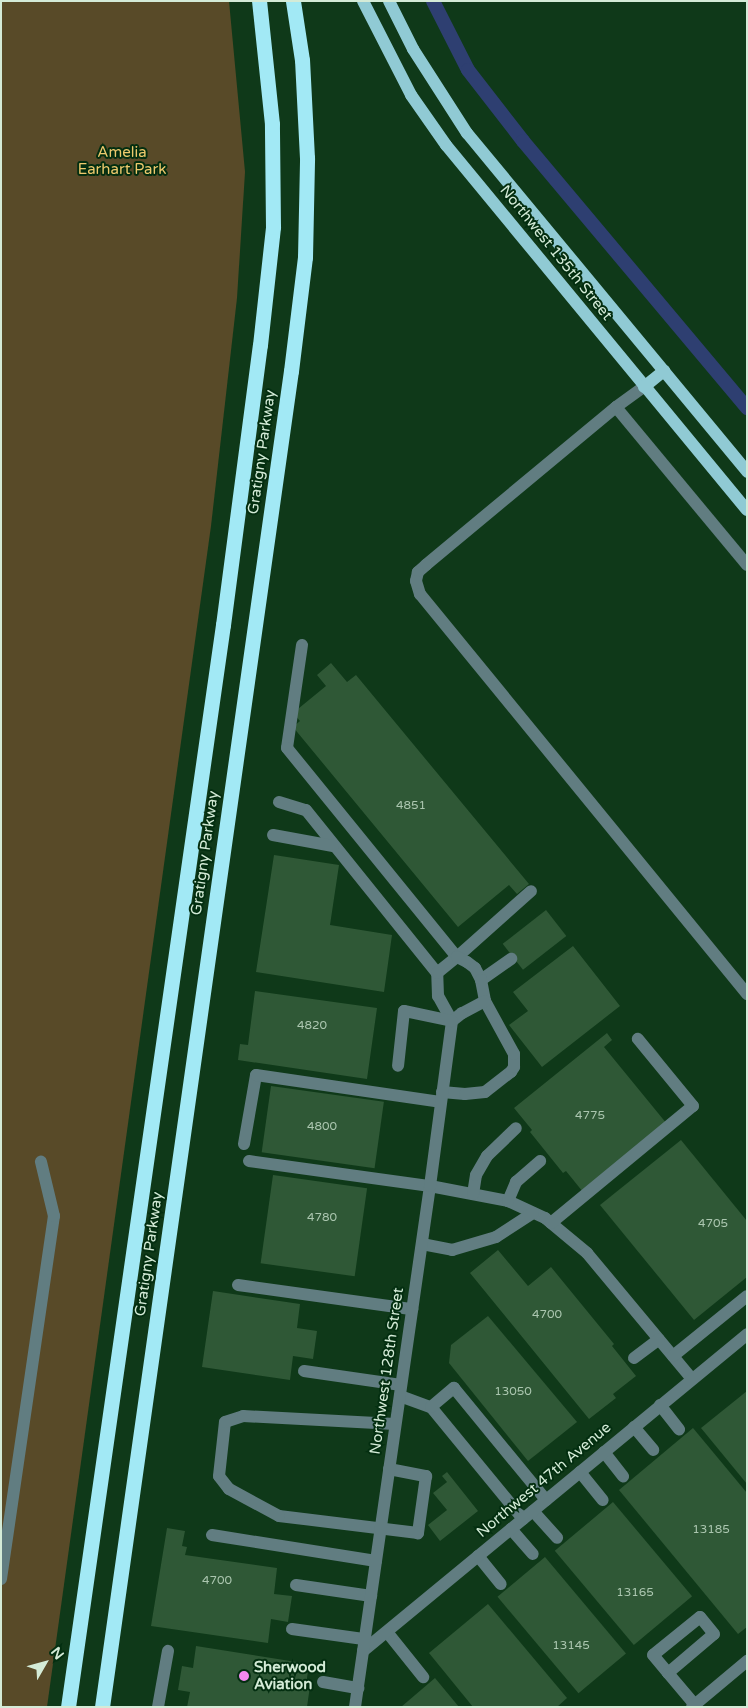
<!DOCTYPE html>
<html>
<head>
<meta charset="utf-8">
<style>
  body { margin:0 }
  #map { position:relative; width:748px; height:1708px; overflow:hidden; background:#0f3919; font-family:"Varela Round",sans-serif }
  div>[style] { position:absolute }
  .green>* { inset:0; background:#584a28 }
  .canal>* { height:14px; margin:-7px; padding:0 7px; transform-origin:7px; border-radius:7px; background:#2e3f71 }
  .building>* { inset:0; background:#2f5836; transform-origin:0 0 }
  .minor>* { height:12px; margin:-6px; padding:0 6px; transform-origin:6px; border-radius:6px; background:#617d81 }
  .major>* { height:12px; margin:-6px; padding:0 6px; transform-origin:6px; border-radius:6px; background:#90cad4 }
  .highway>* { height:15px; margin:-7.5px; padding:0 7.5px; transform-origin:7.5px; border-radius:7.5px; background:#a2e9f5 }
  .dots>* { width:14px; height:14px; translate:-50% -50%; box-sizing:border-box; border:2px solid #032e10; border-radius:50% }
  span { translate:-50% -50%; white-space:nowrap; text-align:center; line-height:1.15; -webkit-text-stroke:4px #032e10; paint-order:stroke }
  .number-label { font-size:12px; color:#abc6af }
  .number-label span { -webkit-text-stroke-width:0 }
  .park-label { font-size:15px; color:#edc96d }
  .street-label { font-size:15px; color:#d4ebd7 }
  .poi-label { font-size:15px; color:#d4ebd7; font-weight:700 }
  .left { translate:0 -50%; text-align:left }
  .frame { position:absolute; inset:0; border:2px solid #d4ebd7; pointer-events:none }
  .north { position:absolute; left:20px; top:1638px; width:50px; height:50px; -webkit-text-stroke:4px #032e10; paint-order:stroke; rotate:52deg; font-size:14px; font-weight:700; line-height:20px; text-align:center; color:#d4ebd7 }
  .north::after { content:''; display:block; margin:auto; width:18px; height:22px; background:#d4ebd7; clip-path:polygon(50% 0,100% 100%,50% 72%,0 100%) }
</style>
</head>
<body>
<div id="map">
  <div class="green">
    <div style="clip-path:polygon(1px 1px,229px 1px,245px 172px,237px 298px,211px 526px,47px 1707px,1px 1707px)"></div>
  </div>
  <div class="canal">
    <div style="left:433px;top:1px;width:77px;rotate:63.1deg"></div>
    <div style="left:468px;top:70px;width:90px;rotate:52.2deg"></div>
    <div style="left:523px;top:141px;width:349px;rotate:50deg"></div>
  </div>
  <div class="building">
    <div style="clip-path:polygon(331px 663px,347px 682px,356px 675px,529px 884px,517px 894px,509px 885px,458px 927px,293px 727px,300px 721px,293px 713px,326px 686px,317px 675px)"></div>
    <div style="clip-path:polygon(274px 855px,339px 865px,330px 925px,392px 935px,384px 992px,256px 972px)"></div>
    <div style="left:546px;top:910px;width:33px;height:55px;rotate:52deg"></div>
    <div style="clip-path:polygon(573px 946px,620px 1006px,542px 1067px,509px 1025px,528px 1011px,513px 992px)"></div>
    <div style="clip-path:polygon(255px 991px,377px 1008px,367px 1079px,238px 1060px,240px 1044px,248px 1045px)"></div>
    <div style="clip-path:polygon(607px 1033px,612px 1040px,604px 1047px,667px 1124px,583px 1192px,566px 1171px,563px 1173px,530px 1132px,532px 1130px,514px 1108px)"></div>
    <div style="left:271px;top:1086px;width:114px;height:67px;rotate:8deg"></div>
    <div style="clip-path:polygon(681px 1140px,747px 1221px,747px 1277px,694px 1320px,600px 1205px)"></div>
    <div style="left:273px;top:1175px;width:95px;height:89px;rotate:8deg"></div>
    <div style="clip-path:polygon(498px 1250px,528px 1286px,551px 1267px,614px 1344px,612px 1346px,636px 1376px,613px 1394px,616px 1398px,589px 1419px,470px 1273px)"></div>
    <div style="clip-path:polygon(213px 1291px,300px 1304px,297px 1328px,317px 1331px,313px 1359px,293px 1356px,290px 1380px,202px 1367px)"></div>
    <div style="clip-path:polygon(488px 1316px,577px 1422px,528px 1461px,449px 1363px,451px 1345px)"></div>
    <div style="clip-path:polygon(747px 1391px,747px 1484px,701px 1428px)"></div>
    <div style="clip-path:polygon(693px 1428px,747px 1493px,747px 1627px,738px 1634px,619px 1490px)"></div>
    <div style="clip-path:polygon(447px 1472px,478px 1511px,440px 1541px,428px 1525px,447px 1510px,433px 1493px,447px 1482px,442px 1476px)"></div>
    <div style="left:613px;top:1502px;width:123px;height:76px;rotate:50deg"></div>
    <div style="clip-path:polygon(167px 1528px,185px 1531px,182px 1546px,187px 1547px,185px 1555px,277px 1568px,274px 1594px,292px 1596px,288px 1622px,271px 1619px,268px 1643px,151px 1626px)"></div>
    <div style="left:545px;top:1557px;width:126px;height:62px;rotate:50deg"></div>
    <div style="clip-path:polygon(488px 1604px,567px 1698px,557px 1707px,473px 1707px,429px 1653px)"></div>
    <div style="clip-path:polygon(196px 1646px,309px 1664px,306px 1685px,310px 1686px,307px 1707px,187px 1707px,190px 1692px,178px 1690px,182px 1666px,193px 1668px)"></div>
    <div style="clip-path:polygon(435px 1678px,459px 1707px,401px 1707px)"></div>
  </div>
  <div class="minor">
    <div style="left:616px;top:407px;width:34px;rotate:-36deg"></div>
    <div style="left:747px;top:565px;width:205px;rotate:-129.7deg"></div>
    <div style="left:616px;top:407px;width:247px;rotate:140.3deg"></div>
    <div style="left:426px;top:565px;width:11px;rotate:139deg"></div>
    <div style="left:418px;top:572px;width:9px;rotate:103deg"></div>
    <div style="left:416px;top:581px;width:14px;rotate:73deg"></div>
    <div style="left:420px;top:594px;width:517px;rotate:50.73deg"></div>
    <div style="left:302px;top:645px;width:104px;rotate:98.3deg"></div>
    <div style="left:287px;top:748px;width:269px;rotate:50.9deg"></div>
    <div style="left:457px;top:957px;width:99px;rotate:-41.7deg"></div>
    <div style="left:279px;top:802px;width:28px;rotate:17deg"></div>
    <div style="left:306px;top:810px;width:209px;rotate:51.2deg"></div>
    <div style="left:273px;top:835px;width:61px;rotate:10.4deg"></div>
    <div style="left:481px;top:980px;width:37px;rotate:-35deg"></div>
    <div style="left:442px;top:1092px;width:23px;rotate:5deg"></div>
    <div style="left:465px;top:1094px;width:20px;rotate:-6deg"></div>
    <div style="left:485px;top:1092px;width:33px;rotate:-38deg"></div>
    <div style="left:511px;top:1072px;width:6px;rotate:-59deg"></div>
    <div style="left:514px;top:1067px;width:13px;rotate:-90deg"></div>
    <div style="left:514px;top:1054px;width:60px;rotate:-118.7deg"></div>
    <div style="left:244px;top:1144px;width:70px;rotate:-80.1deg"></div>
    <div style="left:256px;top:1075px;width:186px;rotate:8.3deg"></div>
    <div style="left:249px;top:1161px;width:183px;rotate:7.9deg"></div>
    <div style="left:430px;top:1186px;width:79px;rotate:10.9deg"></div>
    <div style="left:508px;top:1201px;width:41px;rotate:24.7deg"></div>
    <div style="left:545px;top:1218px;width:55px;rotate:39.8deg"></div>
    <div style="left:587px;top:1253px;width:164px;rotate:50.2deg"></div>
    <div style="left:473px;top:1194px;width:19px;rotate:-81deg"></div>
    <div style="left:476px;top:1175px;width:22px;rotate:-60deg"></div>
    <div style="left:487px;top:1156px;width:40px;rotate:-44deg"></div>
    <div style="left:508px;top:1201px;width:21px;rotate:-67deg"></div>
    <div style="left:516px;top:1182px;width:32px;rotate:-41deg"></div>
    <div style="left:551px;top:1223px;width:184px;rotate:-39.5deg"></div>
    <div style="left:693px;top:1106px;width:87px;rotate:-129.4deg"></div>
    <div style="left:422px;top:1244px;width:31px;rotate:11deg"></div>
    <div style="left:452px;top:1250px;width:46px;rotate:-16.5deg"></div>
    <div style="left:496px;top:1237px;width:44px;rotate:-33deg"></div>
    <div style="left:238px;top:1285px;width:176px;rotate:7.9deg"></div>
    <div style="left:673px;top:1356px;width:95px;rotate:-39deg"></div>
    <div style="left:634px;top:1358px;width:31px;rotate:-37deg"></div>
    <div style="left:304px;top:1371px;width:98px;rotate:8.2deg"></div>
    <div style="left:400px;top:1396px;width:33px;rotate:20deg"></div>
    <div style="left:660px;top:1405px;width:31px;rotate:52deg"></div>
    <div style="left:634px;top:1427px;width:30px;rotate:50deg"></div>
    <div style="left:604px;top:1452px;width:31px;rotate:52deg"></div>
    <div style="left:389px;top:1469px;width:38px;rotate:11deg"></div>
    <div style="left:426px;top:1476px;width:58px;rotate:98deg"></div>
    <div style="left:418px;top:1533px;width:140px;rotate:-173deg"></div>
    <div style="left:279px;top:1516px;width:57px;rotate:-151.6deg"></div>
    <div style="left:229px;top:1489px;width:16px;rotate:-128deg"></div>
    <div style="left:219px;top:1476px;width:54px;rotate:-83.7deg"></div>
    <div style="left:225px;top:1422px;width:19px;rotate:-18deg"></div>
    <div style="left:243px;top:1416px;width:152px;rotate:3deg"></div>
    <div style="left:580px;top:1472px;width:36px;rotate:51deg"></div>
    <div style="left:533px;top:1511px;width:36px;rotate:48deg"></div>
    <div style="left:523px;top:1519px;width:145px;rotate:-129.4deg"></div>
    <div style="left:431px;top:1407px;width:30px;rotate:-40deg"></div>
    <div style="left:454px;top:1388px;width:145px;rotate:50.6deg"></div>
    <div style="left:511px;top:1529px;width:33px;rotate:49deg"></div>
    <div style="left:212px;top:1535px;width:166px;rotate:9deg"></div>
    <div style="left:478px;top:1556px;width:36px;rotate:51deg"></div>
    <div style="left:1px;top:1579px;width:367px;rotate:-81.7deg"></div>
    <div style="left:54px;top:1216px;width:56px;rotate:-103.5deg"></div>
    <div style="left:296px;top:1585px;width:76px;rotate:8.3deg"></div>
    <div style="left:292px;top:1629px;width:72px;rotate:8deg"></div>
    <div style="left:387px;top:1632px;width:58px;rotate:51.3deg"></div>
    <div style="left:363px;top:1651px;width:498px;rotate:-39.5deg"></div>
    <div style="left:668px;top:1673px;width:60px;rotate:-40.3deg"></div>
    <div style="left:714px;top:1634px;width:22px;rotate:-129deg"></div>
    <div style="left:700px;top:1617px;width:60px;rotate:141deg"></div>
    <div style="left:653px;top:1655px;width:23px;rotate:50deg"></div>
    <div style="left:668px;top:1673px;width:42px;rotate:49.8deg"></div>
    <div style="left:323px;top:1682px;width:36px;rotate:10deg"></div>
    <div style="left:158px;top:1707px;width:57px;rotate:-79.9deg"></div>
    <div style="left:355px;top:1707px;width:526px;rotate:-81.81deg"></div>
    <div style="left:430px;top:1186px;width:166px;rotate:-82.4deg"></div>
    <div style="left:452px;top:1021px;width:29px;rotate:-119deg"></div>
    <div style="left:438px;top:996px;width:23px;rotate:-92deg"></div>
    <div style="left:437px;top:973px;width:26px;rotate:-39deg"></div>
    <div style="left:457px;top:957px;width:11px;rotate:27deg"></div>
    <div style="left:467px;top:962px;width:10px;rotate:37deg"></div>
    <div style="left:475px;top:968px;width:13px;rotate:63deg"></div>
    <div style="left:481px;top:980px;width:21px;rotate:79deg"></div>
    <div style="left:485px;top:1001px;width:26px;rotate:152deg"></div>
    <div style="left:462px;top:1013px;width:13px;rotate:141deg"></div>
    <div style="left:452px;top:1021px;width:49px;rotate:-168.2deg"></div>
    <div style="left:404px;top:1011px;width:55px;rotate:96.2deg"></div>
    <div style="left:692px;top:1707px;width:72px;rotate:-39.9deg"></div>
  </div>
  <div class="major">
    <div style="left:363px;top:1px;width:106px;rotate:62.9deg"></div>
    <div style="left:411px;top:95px;width:61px;rotate:55deg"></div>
    <div style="left:446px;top:145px;width:473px;rotate:50.5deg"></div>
    <div style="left:389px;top:1px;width:54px;rotate:63.4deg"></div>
    <div style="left:413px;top:49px;width:100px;rotate:57.3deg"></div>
    <div style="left:467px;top:133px;width:440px;rotate:50.4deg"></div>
    <div style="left:644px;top:387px;width:26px;rotate:-39deg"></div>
  </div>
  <div class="highway">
    <div style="left:68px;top:1707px;width:1093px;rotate:-81.85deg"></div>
    <div style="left:223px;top:625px;width:282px;rotate:-82.5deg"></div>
    <div style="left:260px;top:345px;width:119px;rotate:-83.7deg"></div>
    <div style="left:273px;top:227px;width:103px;rotate:-90.6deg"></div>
    <div style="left:272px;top:124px;width:124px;rotate:-96deg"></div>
    <div style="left:102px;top:1707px;width:1349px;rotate:-81.95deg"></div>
    <div style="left:291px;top:371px;width:115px;rotate:-83deg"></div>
    <div style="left:305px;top:257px;width:99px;rotate:-88.8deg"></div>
    <div style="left:307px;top:158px;width:98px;rotate:-92.9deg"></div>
    <div style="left:302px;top:60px;width:60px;rotate:-98.7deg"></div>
  </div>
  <div class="dots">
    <div style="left:244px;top:1676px;background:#f489f0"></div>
  </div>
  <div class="number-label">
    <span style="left:411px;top:806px">4851</span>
    <span style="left:312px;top:1026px">4820</span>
    <span style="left:590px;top:1116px">4775</span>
    <span style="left:322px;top:1127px">4800</span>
    <span style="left:322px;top:1218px">4780</span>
    <span style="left:713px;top:1224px">4705</span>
    <span style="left:547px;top:1315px">4700</span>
    <span style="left:513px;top:1392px">13050</span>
    <span style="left:711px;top:1530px">13185</span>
    <span style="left:217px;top:1581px">4700</span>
    <span style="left:635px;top:1593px">13165</span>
    <span style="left:571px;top:1646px">13145</span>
  </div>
  <div class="park-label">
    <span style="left:122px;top:161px">Amelia<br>Earhart Park</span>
  </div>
  <div class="street-label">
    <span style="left:556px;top:253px;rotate:51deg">Northwest 135th Street</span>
    <span style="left:262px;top:452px;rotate:-82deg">Gratigny Parkway</span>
    <span style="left:205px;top:853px;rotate:-82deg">Gratigny Parkway</span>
    <span style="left:149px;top:1254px;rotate:-82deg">Gratigny Parkway</span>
    <span style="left:387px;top:1371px;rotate:-82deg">Northwest 128th Street</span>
    <span style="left:544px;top:1480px;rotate:-40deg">Northwest 47th Avenue</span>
  </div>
  <div class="poi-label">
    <span class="left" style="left:254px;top:1676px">Sherwood<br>Aviation</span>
  </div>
  <div class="frame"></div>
  <div class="north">N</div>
</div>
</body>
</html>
